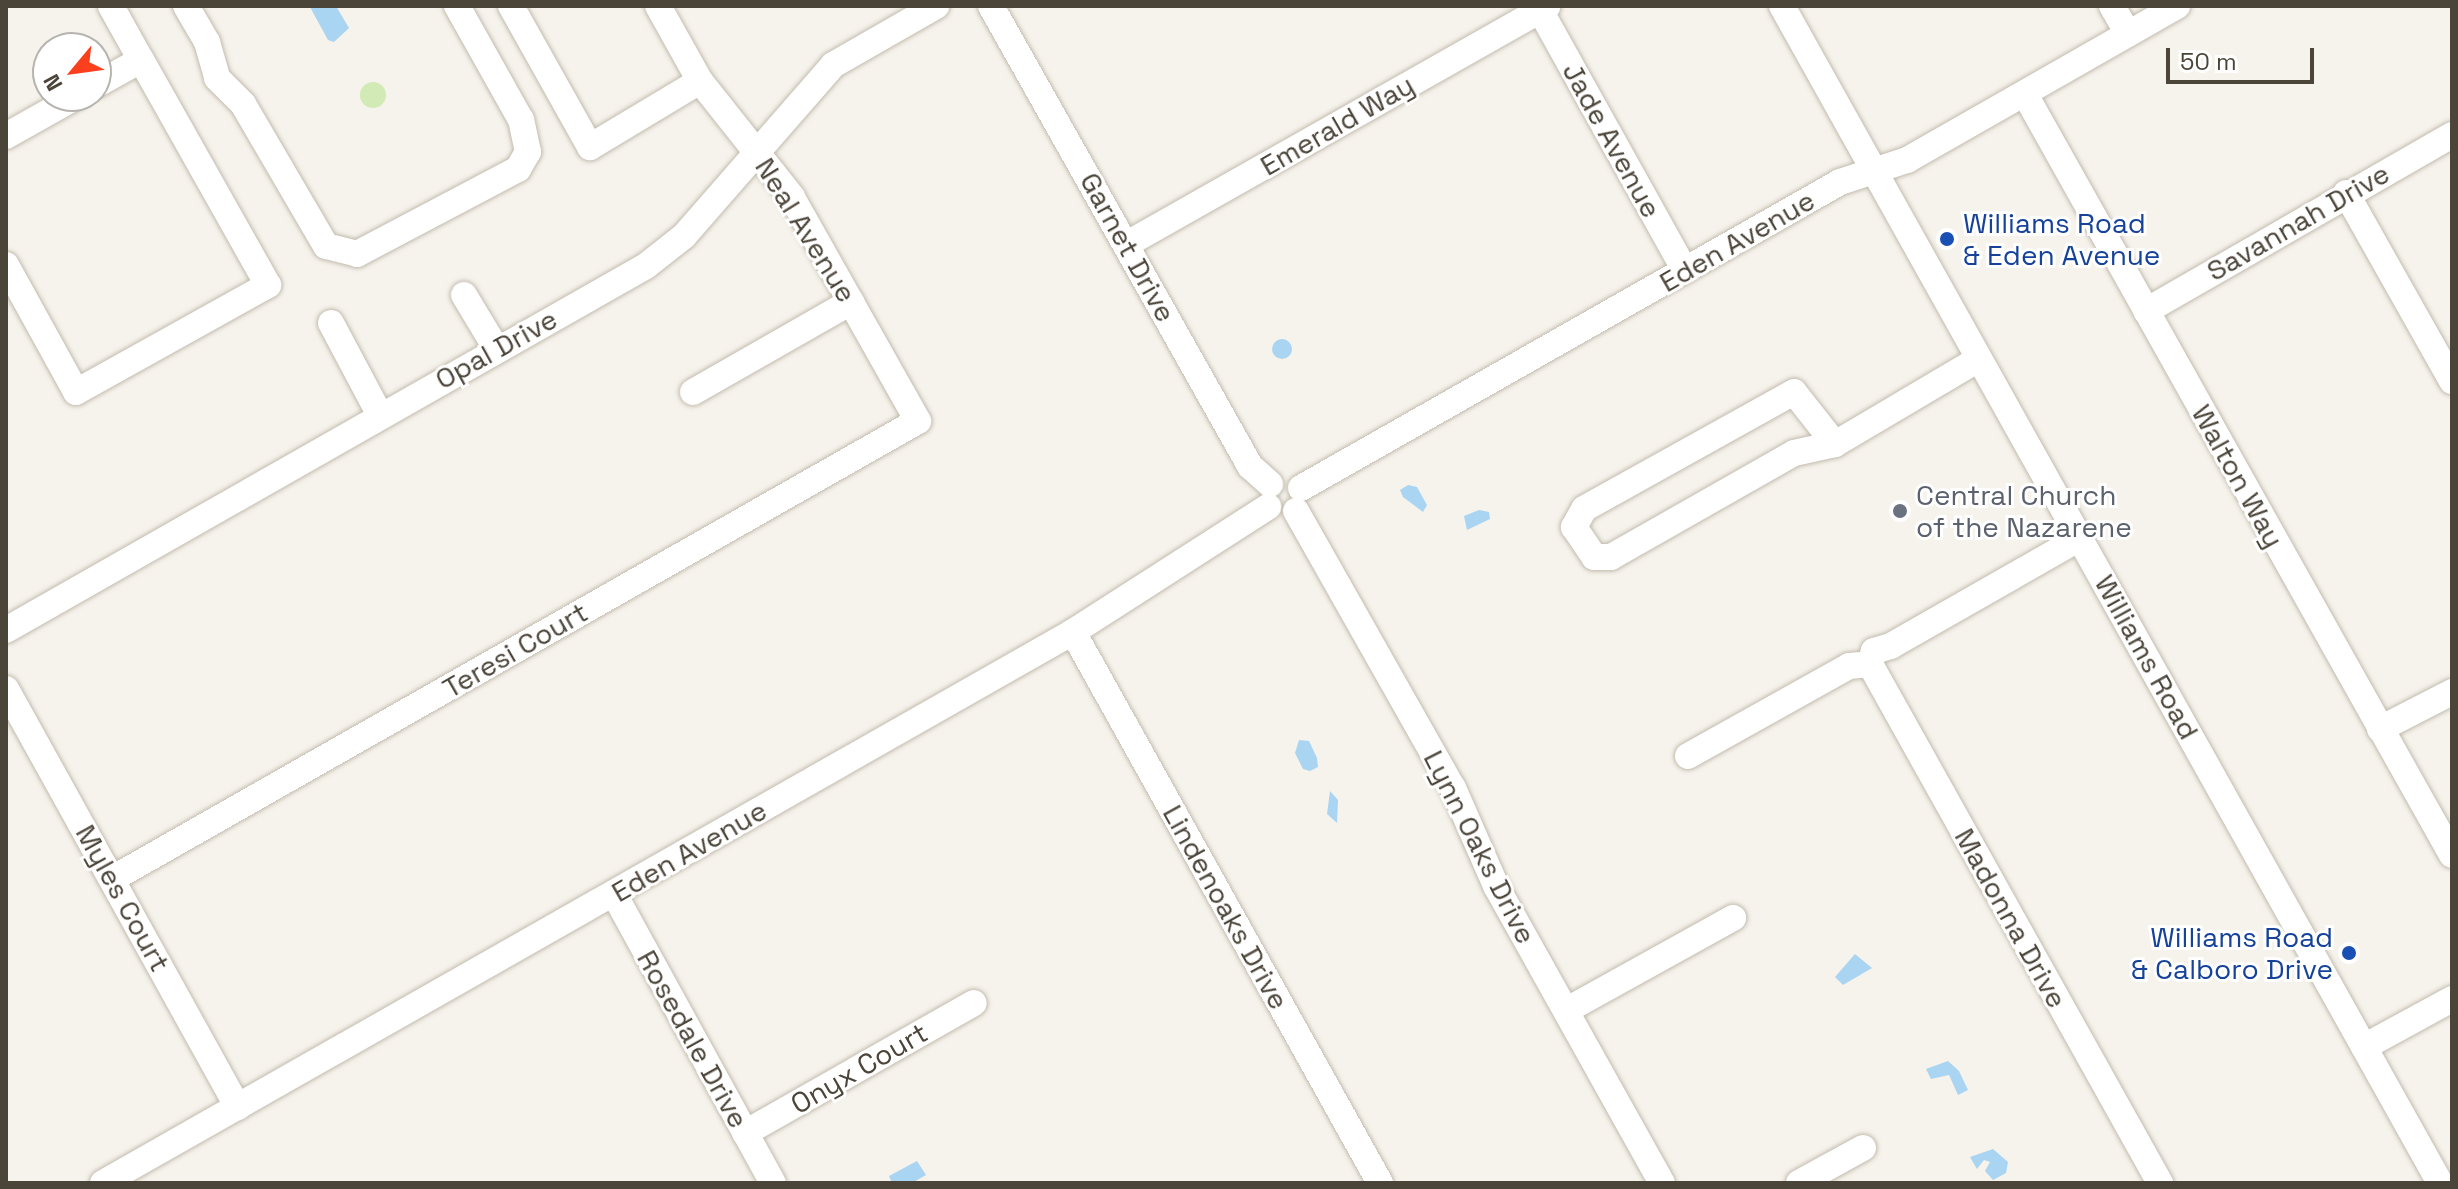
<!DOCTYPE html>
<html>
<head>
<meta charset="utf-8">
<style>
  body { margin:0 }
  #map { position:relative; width:2458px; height:1189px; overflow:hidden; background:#f6f3ec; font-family:"Space Grotesk",sans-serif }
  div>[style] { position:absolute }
  .green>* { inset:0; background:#d2eab5 }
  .round { border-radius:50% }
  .water>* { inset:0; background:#a9d4f2 }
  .roads { filter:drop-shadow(0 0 2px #c2bbae) drop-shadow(0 0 2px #c2bbae) }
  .minor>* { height:26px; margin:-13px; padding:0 13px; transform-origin:13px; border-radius:13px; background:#fff }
  .dots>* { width:22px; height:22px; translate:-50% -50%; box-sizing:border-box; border:4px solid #fff; border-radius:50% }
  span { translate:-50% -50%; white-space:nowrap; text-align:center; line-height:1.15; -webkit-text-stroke:6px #fff; paint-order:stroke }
  .street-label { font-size:28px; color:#4b4439 }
  .transit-label { font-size:28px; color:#164399 }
  .left { translate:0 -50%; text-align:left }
  .right { translate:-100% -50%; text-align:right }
  .worship-label { font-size:28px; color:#5b616d }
  .frame { position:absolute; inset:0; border:8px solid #4b4439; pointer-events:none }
  .north { position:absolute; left:32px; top:32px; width:80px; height:80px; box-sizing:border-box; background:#fff; border:2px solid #b7b4b0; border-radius:50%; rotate:241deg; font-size:22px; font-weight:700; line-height:32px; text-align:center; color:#4b4439 }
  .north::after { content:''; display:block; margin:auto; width:28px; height:36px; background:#fc3f1d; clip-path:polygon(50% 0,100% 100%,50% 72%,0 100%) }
  .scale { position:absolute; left:2166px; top:48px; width:148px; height:36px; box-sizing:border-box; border:4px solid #4b4439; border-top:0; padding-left:10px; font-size:24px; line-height:28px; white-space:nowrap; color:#4b4439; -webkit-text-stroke:6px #fff; paint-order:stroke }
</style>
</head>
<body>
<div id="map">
  <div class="green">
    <div class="round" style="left:360px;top:82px;width:26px;height:26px"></div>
  </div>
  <div class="water">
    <div style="clip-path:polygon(336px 6px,349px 28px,334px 42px,328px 40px,310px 7px)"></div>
    <div class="round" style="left:1272px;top:339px;width:20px;height:20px"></div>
    <div style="clip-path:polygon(1408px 485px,1417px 487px,1427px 505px,1423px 512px,1403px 497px,1400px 490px)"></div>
    <div style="clip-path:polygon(1479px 510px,1489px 512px,1490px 519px,1467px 530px,1464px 516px)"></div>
    <div style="clip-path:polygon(1299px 740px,1309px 741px,1317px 758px,1318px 767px,1310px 771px,1303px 769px,1295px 753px)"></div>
    <div style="clip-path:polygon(1330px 791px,1338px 800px,1337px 823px,1327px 814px)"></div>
    <div style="clip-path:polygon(1855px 954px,1872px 968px,1843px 985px,1835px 977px)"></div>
    <div style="clip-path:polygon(1948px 1061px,1959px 1071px,1968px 1090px,1958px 1095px,1949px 1075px,1931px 1079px,1926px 1069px)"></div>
    <div style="clip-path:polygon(1993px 1149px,2008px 1162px,2006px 1173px,1993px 1180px,1985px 1171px,1990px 1162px,1984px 1160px,1977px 1169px,1970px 1157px)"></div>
    <div style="clip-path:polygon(917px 1161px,926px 1175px,912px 1183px,892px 1183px,889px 1176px)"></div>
  </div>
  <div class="roads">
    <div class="minor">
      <div style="left:186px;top:6px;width:42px;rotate:59.7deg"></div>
      <div style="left:207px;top:42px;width:37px;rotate:74deg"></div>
      <div style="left:217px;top:78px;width:37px;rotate:45deg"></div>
      <div style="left:243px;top:104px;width:164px;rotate:59.7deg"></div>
      <div style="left:326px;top:246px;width:32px;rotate:14deg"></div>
      <div style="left:357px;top:254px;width:182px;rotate:-27.8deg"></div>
      <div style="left:518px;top:169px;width:20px;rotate:-60deg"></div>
      <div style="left:528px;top:152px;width:33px;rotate:-102deg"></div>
      <div style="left:521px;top:120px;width:131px;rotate:-119.3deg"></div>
      <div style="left:511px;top:6px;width:162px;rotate:60.7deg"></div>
      <div style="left:590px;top:147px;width:128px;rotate:-31deg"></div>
      <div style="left:991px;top:6px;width:528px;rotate:60.62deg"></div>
      <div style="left:1250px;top:466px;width:27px;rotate:42deg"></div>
      <div style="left:1782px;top:6px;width:1348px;rotate:60.79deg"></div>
      <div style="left:2112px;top:6px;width:32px;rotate:60deg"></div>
      <div style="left:1540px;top:10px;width:298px;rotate:60.9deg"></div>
      <div style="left:96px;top:85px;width:51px;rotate:-29.1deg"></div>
      <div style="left:141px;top:60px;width:62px;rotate:-119.1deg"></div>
      <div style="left:2026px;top:96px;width:870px;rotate:60.7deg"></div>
      <div style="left:6px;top:136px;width:81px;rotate:-29.4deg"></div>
      <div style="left:2346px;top:193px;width:216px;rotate:60.6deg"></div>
      <div style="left:1127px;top:244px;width:483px;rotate:-29.5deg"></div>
      <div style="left:6px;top:265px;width:145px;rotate:61.1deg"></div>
      <div style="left:76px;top:392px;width:220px;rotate:-29.1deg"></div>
      <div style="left:268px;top:285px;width:258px;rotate:-119.4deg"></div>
      <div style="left:464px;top:295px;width:62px;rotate:58.9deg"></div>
      <div style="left:2146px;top:311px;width:353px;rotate:-29.9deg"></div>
      <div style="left:331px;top:323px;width:104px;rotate:62deg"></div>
      <div style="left:693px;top:392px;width:182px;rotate:-29.7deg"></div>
      <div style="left:1835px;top:444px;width:66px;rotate:-128.3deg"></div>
      <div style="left:1794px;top:392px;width:240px;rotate:150.9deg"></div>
      <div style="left:1584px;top:509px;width:21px;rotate:119deg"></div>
      <div style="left:1574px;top:527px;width:36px;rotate:56deg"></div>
      <div style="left:1594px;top:557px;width:17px"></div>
      <div style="left:1611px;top:557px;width:210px;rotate:-29.6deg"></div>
      <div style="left:1794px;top:453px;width:42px;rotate:-12.4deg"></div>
      <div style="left:1835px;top:444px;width:167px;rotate:-30.6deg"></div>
      <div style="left:1301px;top:488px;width:620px;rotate:-29.58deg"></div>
      <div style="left:1840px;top:182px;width:71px;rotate:-18.2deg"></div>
      <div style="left:1907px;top:160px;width:311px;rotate:-29.7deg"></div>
      <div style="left:1296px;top:511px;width:318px;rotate:60.5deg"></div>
      <div style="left:1453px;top:788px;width:107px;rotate:66.3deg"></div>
      <div style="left:1496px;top:886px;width:340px;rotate:60.8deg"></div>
      <div style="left:2080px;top:538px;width:218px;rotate:150.3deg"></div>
      <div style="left:1891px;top:646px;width:18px;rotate:164deg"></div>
      <div style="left:1874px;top:651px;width:14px;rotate:107deg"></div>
      <div style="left:1870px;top:664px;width:595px;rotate:60.8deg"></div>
      <div style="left:6px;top:630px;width:736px;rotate:-29.63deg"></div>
      <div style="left:646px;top:266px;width:48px;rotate:-38.3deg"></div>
      <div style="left:684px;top:236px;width:227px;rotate:-48.9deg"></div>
      <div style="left:833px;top:65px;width:119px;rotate:-29.8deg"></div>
      <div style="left:1073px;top:632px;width:631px;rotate:60.87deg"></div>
      <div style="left:6px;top:689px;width:478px;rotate:61deg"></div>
      <div style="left:2380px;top:729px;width:81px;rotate:-27.2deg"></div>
      <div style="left:1688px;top:756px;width:184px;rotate:-29.2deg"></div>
      <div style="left:1849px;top:666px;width:21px;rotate:-5deg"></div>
      <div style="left:112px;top:879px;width:927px;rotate:-29.61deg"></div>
      <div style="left:918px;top:421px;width:257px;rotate:-119.4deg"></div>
      <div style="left:792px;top:197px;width:148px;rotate:-128.4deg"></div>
      <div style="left:700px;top:81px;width:86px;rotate:-119.2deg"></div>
      <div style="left:614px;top:894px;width:330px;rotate:61.2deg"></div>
      <div style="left:1567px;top:1010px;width:190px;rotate:-29deg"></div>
      <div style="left:2364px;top:1047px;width:100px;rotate:-28.6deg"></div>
      <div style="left:745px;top:1133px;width:263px;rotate:-29.6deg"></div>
      <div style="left:103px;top:1183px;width:1116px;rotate:-29.6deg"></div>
      <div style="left:1073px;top:632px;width:232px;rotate:-32.7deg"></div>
      <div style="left:1799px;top:1183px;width:73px;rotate:-28.7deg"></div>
    </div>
  </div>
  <div class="dots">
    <div style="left:1947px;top:239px;background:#1a4fb4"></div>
    <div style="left:1900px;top:511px;background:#6b7280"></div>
    <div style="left:2349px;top:953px;background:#1a4fb4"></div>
  </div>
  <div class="street-label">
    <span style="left:1337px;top:125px;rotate:-30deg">Emerald Way</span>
    <span style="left:1612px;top:140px;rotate:61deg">Jade Avenue</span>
    <span style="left:2298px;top:222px;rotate:-30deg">Savannah Drive</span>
    <span style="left:806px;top:230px;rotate:58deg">Neal Avenue</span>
    <span style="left:1737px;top:241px;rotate:-30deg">Eden Avenue</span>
    <span style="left:1128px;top:247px;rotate:61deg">Garnet Drive</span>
    <span style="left:496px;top:349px;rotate:-29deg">Opal Drive</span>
    <span style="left:2238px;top:476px;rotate:61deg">Walton Way</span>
    <span style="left:515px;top:650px;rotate:-30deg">Teresi Court</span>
    <span style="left:2147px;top:657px;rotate:61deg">Williams Road</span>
    <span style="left:1480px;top:847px;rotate:63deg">Lynn Oaks Drive</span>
    <span style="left:689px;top:851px;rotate:-30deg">Eden Avenue</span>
    <span style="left:123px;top:898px;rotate:61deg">Myles Court</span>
    <span style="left:1226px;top:907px;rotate:61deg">Lindenoaks Drive</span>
    <span style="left:2011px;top:918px;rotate:61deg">Madonna Drive</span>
    <span style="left:693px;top:1039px;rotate:61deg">Rosedale Drive</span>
    <span style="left:859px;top:1068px;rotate:-30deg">Onyx Court</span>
  </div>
  <div class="transit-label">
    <span class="left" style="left:1963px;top:239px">Williams Road<br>&amp; Eden Avenue</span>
    <span class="right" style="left:2333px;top:953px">Williams Road<br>&amp; Calboro Drive</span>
  </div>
  <div class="worship-label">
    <span class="left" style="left:1916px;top:511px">Central Church<br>of the Nazarene</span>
  </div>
  <div class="frame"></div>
  <div class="north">N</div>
  <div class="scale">50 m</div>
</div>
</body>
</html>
